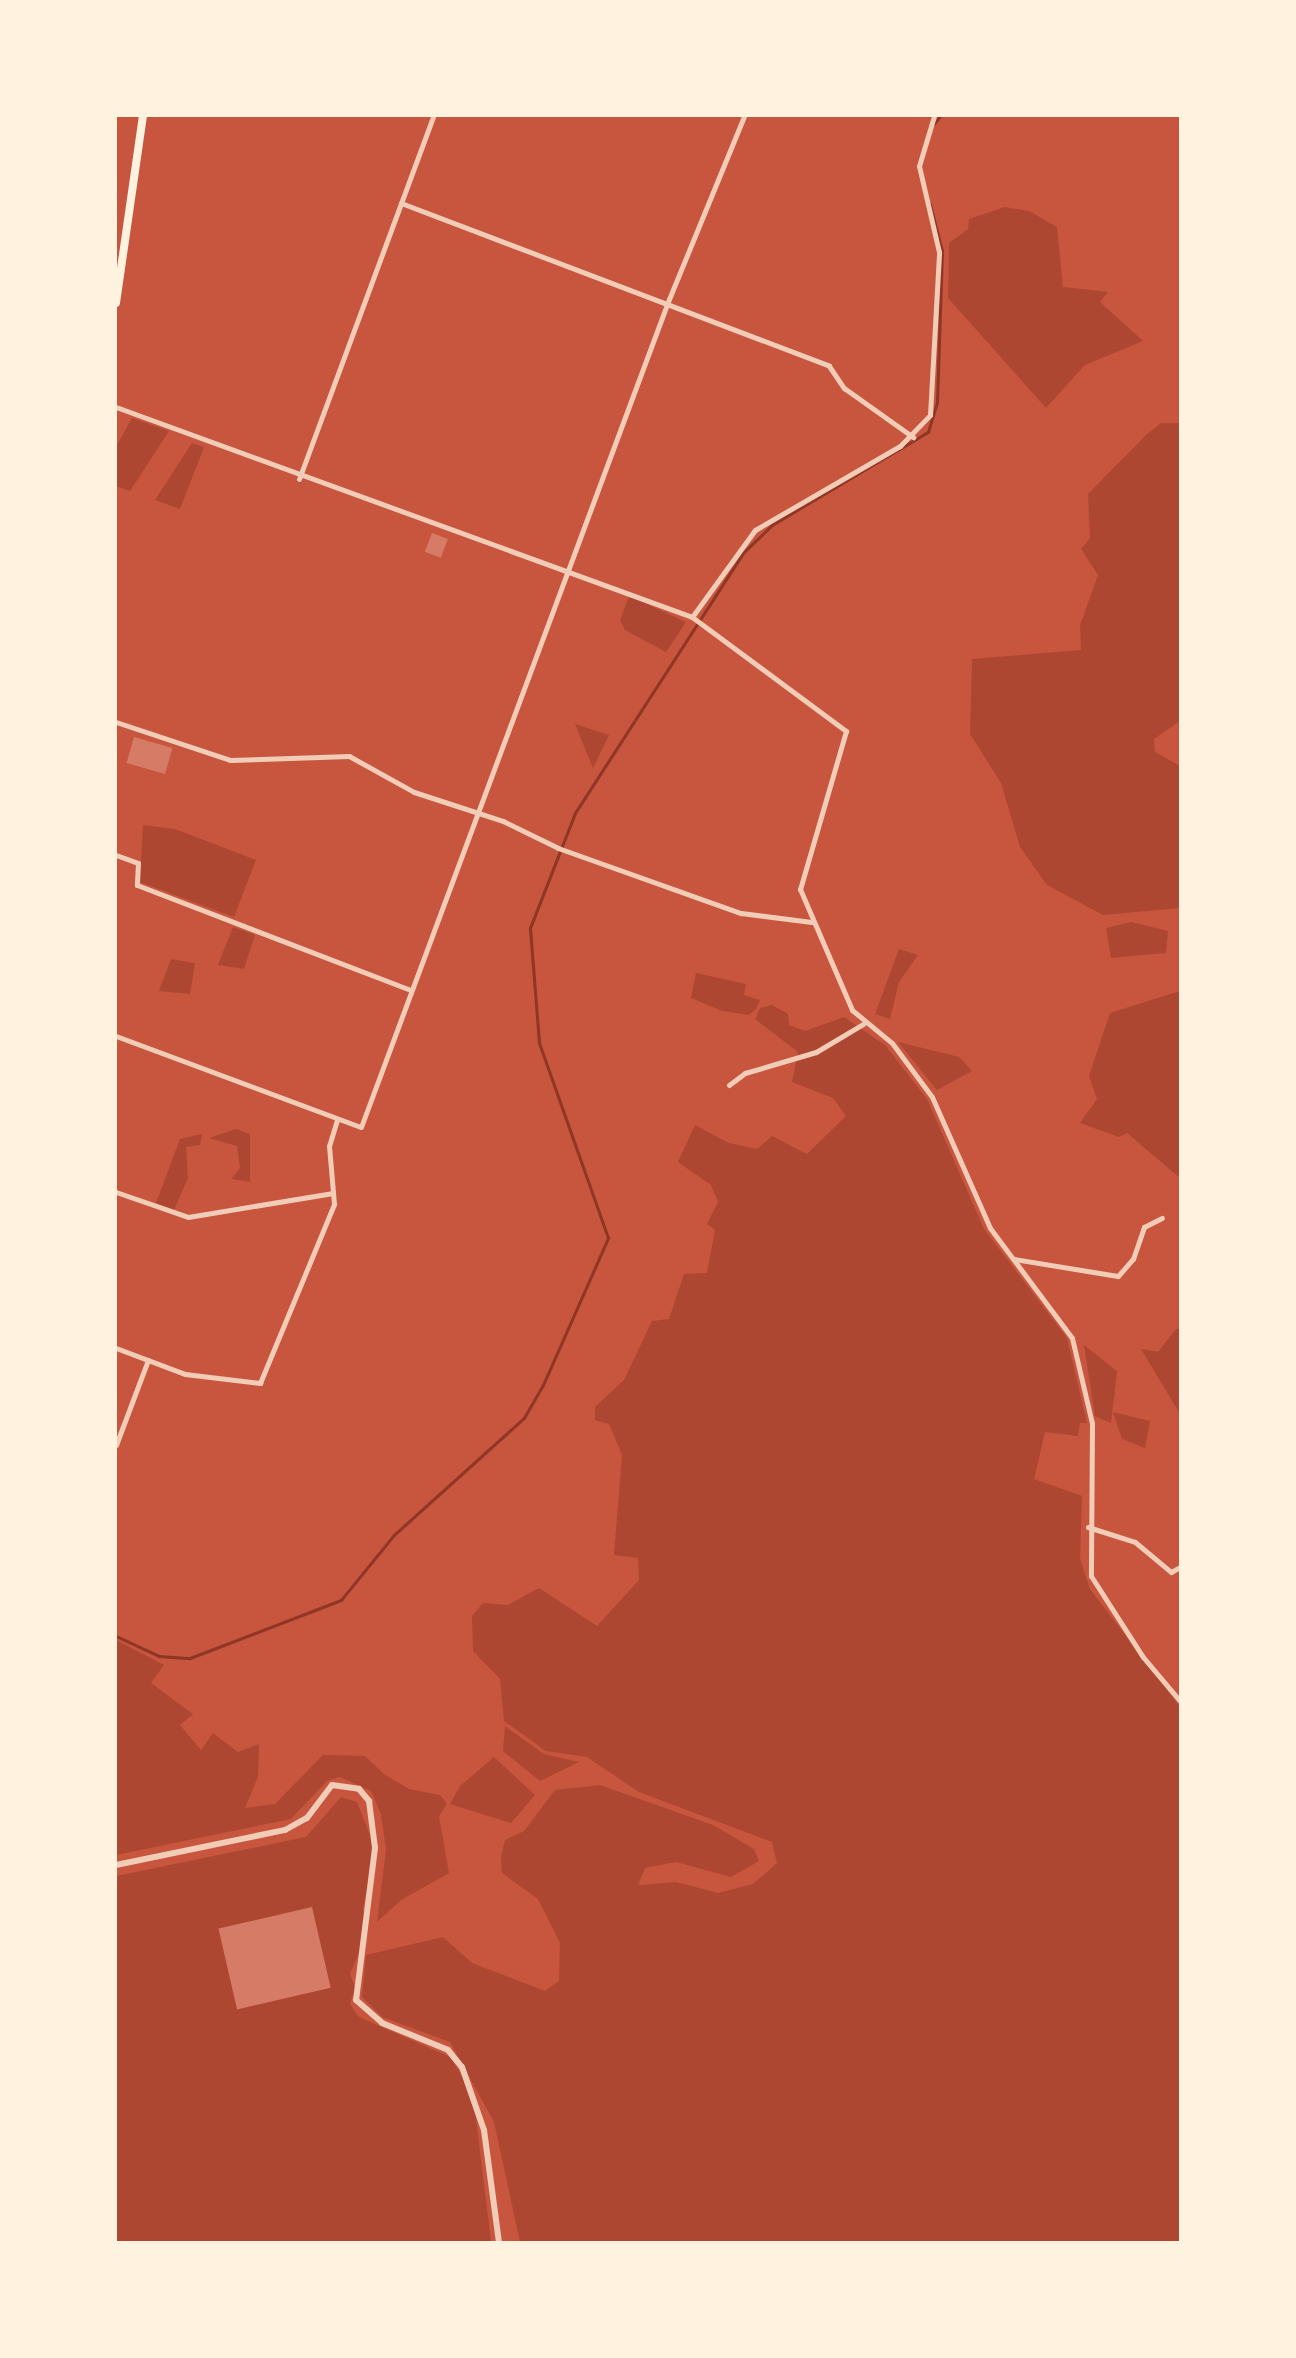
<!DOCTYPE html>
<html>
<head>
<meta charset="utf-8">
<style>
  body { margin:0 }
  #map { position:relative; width:1296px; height:2358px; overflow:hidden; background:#c8553d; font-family:"Crimson Pro",serif }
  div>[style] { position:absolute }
  .green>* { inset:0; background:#ae4732 }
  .stream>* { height:2.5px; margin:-1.25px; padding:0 1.25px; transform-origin:1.25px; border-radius:1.25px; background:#8f3625 }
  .building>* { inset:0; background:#d67c66; transform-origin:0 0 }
  .minor>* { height:5px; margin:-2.5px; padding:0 2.5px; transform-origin:2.5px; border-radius:2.5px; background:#f1ccb7 }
  .tertiary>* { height:6px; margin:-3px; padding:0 3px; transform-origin:3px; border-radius:3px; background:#f1ccb7 }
  .primary>* { height:8px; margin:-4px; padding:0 4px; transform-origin:4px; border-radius:4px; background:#fff3e0 }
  span { translate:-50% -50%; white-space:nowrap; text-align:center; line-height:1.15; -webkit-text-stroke:7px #fff3e0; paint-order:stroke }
  .frame { position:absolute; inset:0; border:117px solid #fff3e0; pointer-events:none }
</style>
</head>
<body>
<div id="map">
  <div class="green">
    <div style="clip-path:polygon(1005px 207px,1029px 211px,1057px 227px,1063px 287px,1108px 292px,1100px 302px,1143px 341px,1085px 365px,1046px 408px,948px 298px,949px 243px,968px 229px,969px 219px)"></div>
    <div style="clip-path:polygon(1180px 409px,1180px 721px,1154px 739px,1155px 752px,1180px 766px,1180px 908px,1103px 915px,1047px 885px,1020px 847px,1001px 783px,970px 734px,972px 659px,1081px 650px,1080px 625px,1098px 575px,1081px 549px,1090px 538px,1088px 494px,1146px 435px,1161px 423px,1179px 423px)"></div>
    <div style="clip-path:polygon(132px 418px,169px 431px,130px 491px,116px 486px,116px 447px)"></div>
    <div style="clip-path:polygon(192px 443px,204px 447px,180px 509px,155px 500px)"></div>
    <div style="clip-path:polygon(629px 596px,686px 622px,666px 652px,625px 630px,620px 620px)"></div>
    <div style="clip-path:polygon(575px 724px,609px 735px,593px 768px)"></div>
    <div style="clip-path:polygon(143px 825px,175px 829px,256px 860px,234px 917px,140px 882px)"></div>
    <div style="clip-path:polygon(1131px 922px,1168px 931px,1166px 953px,1111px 958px,1106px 928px)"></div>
    <div style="clip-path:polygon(233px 927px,255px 935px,244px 969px,218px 965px)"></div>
    <div style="clip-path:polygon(899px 949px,918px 955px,899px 982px,890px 1019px,875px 1014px)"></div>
    <div style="clip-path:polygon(171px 959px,195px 963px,190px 994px,159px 991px)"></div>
    <div style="clip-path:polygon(696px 973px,746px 984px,744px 995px,760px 1000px,756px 1009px,749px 1015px,722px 1011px,691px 998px)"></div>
    <div style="clip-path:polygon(1180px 991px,1180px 1178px,1127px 1133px,1119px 1137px,1080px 1123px,1097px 1099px,1089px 1076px,1110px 1013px)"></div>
    <div style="clip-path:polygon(772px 1005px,788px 1014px,789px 1025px,805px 1031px,844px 1017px,885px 1045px,927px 1099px,984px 1229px,1067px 1338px,1087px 1423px,1080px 1423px,1078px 1436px,1045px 1432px,1034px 1479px,1082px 1496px,1080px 1559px,1090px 1589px,1180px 1707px,1180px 2242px,520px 2242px,494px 2122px,450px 2042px,382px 2017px,362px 1997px,366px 1955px,443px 1937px,472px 1963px,545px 1991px,559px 1981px,560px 1943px,538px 1899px,502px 1873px,501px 1857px,505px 1840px,524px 1831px,555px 1790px,600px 1785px,713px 1825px,754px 1849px,759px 1861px,731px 1877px,676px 1862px,645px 1868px,638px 1885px,676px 1882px,718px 1893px,753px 1884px,777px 1863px,772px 1842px,639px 1792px,587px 1757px,546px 1751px,504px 1721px,500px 1679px,473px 1651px,472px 1616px,483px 1603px,508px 1605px,539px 1588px,597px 1626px,639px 1580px,638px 1558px,614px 1555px,622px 1455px,609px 1424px,595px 1420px,595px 1407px,624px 1380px,652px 1321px,669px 1319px,684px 1274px,707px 1273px,715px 1230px,707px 1224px,718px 1202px,711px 1185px,678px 1162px,695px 1125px,729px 1143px,757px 1149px,772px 1136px,807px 1154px,846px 1116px,833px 1098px,792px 1082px,798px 1052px,755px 1019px,760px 1008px)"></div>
    <div style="clip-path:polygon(898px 1042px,959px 1057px,972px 1071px,937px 1090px)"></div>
    <div style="clip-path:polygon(236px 1129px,250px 1134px,250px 1182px,231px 1179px,240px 1168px,237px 1146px,209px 1138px)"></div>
    <div style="clip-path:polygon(202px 1134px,200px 1145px,186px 1147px,188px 1178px,174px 1210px,156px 1203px,180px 1139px)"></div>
    <div style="clip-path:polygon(1176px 1329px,1180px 1329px,1180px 1414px,1141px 1349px,1158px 1352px)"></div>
    <div style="clip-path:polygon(1084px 1345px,1117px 1371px,1111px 1423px,1095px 1416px)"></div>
    <div style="clip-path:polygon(1113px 1412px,1150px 1421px,1145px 1448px,1122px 1439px)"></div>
    <div style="clip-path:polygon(116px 1640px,164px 1665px,151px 1683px,193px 1714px,180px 1725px,201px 1750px,213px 1733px,238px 1752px,259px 1744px,258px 1777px,245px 1808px,275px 1804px,323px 1755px,365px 1756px,384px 1774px,409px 1789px,440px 1795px,447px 1804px,439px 1816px,449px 1873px,401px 1900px,377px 1922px,386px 1850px,381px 1814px,371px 1791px,340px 1777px,327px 1781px,291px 1819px,116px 1855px)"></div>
    <div style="clip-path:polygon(505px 1726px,544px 1754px,579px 1762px,540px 1781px,503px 1751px)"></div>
    <div style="clip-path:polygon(494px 1757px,535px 1795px,511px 1823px,450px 1804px,460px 1786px)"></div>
    <div style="clip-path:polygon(341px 1797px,357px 1802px,375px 1848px,363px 1908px,368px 1932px,350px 1974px,355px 1988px,350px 2004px,359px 2017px,450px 2057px,473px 2094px,491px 2241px,116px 2242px,116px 1876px,306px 1837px)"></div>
  </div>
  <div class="stream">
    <div style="left:934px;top:124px;width:10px;rotate:-53deg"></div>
    <div style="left:116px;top:1636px;width:47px;rotate:24.9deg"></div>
    <div style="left:159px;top:1656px;width:31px;rotate:4deg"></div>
    <div style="left:190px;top:1658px;width:162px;rotate:-21deg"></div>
    <div style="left:341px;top:1600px;width:84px;rotate:-50.8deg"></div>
    <div style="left:394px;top:1535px;width:175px;rotate:-42deg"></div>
    <div style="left:524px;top:1418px;width:38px;rotate:-60deg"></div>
    <div style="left:543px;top:1385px;width:161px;rotate:-66.1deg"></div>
    <div style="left:608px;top:1238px;width:207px;rotate:-109.5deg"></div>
    <div style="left:539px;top:1043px;width:115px;rotate:-94.5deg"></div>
    <div style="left:530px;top:928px;width:123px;rotate:-68.6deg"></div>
    <div style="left:575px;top:813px;width:310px;rotate:-57.1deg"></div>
    <div style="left:743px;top:553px;width:40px;rotate:-44deg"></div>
    <div style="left:772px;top:525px;width:182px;rotate:-30.8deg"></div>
    <div style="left:928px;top:432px;width:31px;rotate:-73deg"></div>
    <div style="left:937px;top:402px;width:151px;rotate:-88.1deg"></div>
    <div style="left:942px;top:251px;width:48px;rotate:-104.6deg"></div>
  </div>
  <div class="building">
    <div style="left:432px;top:533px;width:17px;height:20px;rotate:21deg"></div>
    <div style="left:134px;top:737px;width:40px;height:27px;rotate:16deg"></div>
    <div style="left:312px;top:1907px;width:83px;height:96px;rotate:77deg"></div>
  </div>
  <div class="minor">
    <div style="left:401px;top:203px;width:458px;rotate:20.8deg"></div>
    <div style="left:829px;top:366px;width:27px;rotate:56deg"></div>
    <div style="left:844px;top:388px;width:85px;rotate:35.4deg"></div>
    <div style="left:116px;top:407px;width:613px;rotate:20.03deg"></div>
    <div style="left:692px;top:617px;width:192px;rotate:36.5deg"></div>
    <div style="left:846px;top:731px;width:165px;rotate:106.2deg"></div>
    <div style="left:800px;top:889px;width:132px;rotate:66.7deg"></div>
    <div style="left:852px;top:1010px;width:52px;rotate:39.5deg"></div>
    <div style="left:892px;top:1043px;width:67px;rotate:53.5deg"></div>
    <div style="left:932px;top:1097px;width:143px;rotate:66.1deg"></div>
    <div style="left:990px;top:1228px;width:137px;rotate:53.3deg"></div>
    <div style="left:1072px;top:1338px;width:87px;rotate:76.8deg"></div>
    <div style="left:1092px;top:1423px;width:153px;rotate:90.4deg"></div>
    <div style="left:1091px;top:1576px;width:96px;rotate:57.3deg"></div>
    <div style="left:1143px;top:1657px;width:57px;rotate:49.9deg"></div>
    <div style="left:299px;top:479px;width:387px;rotate:-69.7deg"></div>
    <div style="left:692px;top:617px;width:107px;rotate:-54.1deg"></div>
    <div style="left:755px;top:530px;width:168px;rotate:-30.1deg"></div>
    <div style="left:900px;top:446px;width:43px;rotate:-45.9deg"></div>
    <div style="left:930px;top:415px;width:163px;rotate:-86.8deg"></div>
    <div style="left:939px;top:252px;width:88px;rotate:-103.1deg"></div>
    <div style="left:919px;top:166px;width:52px;rotate:-73.3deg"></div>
    <div style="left:116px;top:722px;width:120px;rotate:18.4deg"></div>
    <div style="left:230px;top:760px;width:119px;rotate:-1.9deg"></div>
    <div style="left:349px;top:756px;width:74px;rotate:29deg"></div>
    <div style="left:414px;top:792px;width:94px;rotate:18deg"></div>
    <div style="left:503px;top:821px;width:61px;rotate:26.1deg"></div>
    <div style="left:558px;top:848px;width:194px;rotate:19.6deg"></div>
    <div style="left:741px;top:913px;width:71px;rotate:7.3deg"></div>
    <div style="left:116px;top:855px;width:23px;rotate:20deg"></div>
    <div style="left:138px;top:863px;width:22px;rotate:93deg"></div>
    <div style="left:137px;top:885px;width:293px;rotate:21deg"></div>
    <div style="left:116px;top:1036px;width:261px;rotate:20.4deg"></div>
    <div style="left:361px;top:1127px;width:878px;rotate:-69.6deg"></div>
    <div style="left:667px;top:304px;width:203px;rotate:-67.7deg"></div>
    <div style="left:729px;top:1085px;width:20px;rotate:-37deg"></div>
    <div style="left:745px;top:1073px;width:74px;rotate:-16.5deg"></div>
    <div style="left:816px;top:1052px;width:55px;rotate:-30.8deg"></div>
    <div style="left:116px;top:1192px;width:76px;rotate:19.1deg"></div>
    <div style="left:188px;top:1217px;width:147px;rotate:-9.4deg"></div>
    <div style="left:1014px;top:1259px;width:105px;rotate:9.3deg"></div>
    <div style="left:1118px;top:1276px;width:23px;rotate:-49deg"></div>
    <div style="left:1133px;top:1259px;width:34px;rotate:-71deg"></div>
    <div style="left:1144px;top:1227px;width:20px;rotate:-27deg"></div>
    <div style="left:116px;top:1348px;width:74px;rotate:20.6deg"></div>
    <div style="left:185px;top:1374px;width:76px;rotate:6.8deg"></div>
    <div style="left:260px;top:1383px;width:194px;rotate:-67.5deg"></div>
    <div style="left:334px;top:1204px;width:58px;rotate:-94.9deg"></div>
    <div style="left:329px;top:1146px;width:27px;rotate:-73deg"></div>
    <div style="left:116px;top:1445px;width:91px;rotate:-69.4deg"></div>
    <div style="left:1088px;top:1527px;width:49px;rotate:17.7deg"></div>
    <div style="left:1135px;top:1542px;width:47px;rotate:39.8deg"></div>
    <div style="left:1171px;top:1572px;width:10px;rotate:-29deg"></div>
  </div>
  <div class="tertiary">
    <div style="left:116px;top:1865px;width:173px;rotate:-11.7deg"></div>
    <div style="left:285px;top:1830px;width:25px;rotate:-29deg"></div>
    <div style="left:307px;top:1818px;width:41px;rotate:-52.9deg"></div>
    <div style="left:332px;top:1785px;width:27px;rotate:8deg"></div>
    <div style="left:359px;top:1789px;width:16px;rotate:50deg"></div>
    <div style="left:369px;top:1801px;width:47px;rotate:82.7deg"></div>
    <div style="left:375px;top:1848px;width:153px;rotate:97.1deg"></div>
    <div style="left:356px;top:2000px;width:35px;rotate:41deg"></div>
    <div style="left:382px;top:2023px;width:71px;rotate:22.2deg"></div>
    <div style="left:448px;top:2050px;width:22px;rotate:51deg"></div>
    <div style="left:462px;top:2067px;width:67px;rotate:70.8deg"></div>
    <div style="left:484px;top:2130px;width:113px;rotate:82.4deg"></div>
  </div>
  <div class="primary">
    <div style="left:116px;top:303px;width:189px;rotate:-81.8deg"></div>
  </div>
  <div class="frame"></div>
</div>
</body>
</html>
